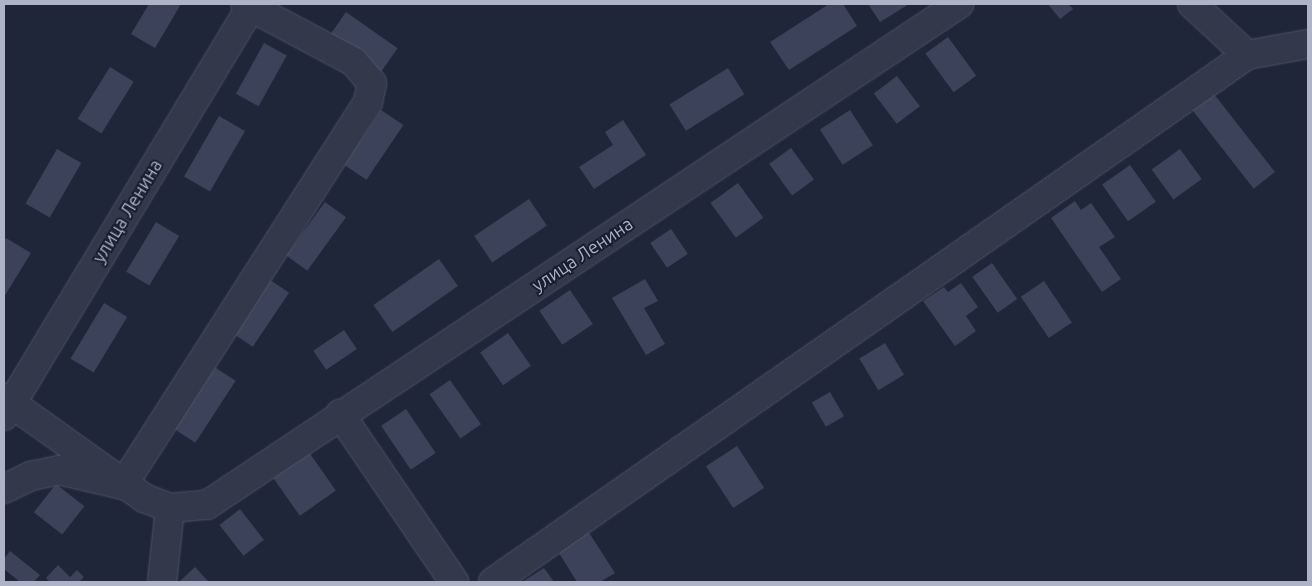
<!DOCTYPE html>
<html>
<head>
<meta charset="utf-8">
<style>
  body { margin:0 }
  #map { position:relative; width:1312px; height:586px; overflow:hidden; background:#20263a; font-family:Ubuntu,sans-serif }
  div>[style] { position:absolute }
  .building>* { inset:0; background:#3b425a; transform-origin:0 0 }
  .roads { filter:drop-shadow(0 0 1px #4e5365) drop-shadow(0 0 1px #4e5365) }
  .minor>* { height:28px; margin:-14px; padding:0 14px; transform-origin:14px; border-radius:14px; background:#33394a }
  span { translate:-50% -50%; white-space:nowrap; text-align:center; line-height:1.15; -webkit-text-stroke:4px #191e2f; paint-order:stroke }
  .street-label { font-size:18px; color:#aeb3c7 }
  .frame { position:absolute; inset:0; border:5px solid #aeb3c7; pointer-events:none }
</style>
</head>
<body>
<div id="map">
  <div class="building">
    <div style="clip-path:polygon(149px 4px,181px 4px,155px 48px,131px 34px)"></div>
    <div style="clip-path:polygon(829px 4px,843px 4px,857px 26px,789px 70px,770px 42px)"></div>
    <div style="clip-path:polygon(868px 4px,909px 4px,880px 22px)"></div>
    <div style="clip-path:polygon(1048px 4px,1068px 4px,1073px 9px,1060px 19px)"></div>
    <div style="left:346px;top:12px;width:63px;height:31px;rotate:35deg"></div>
    <div style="left:948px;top:37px;width:48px;height:28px;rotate:54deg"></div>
    <div style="left:264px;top:43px;width:26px;height:58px;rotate:29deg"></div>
    <div style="left:110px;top:67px;width:28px;height:61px;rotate:32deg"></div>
    <div style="left:728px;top:68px;width:31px;height:69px;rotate:58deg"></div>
    <div style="left:897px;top:76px;width:38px;height:29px;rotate:53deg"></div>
    <div style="left:1214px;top:94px;width:99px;height:27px;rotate:52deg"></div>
    <div style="left:381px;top:110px;width:27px;height:66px;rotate:34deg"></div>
    <div style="left:850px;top:110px;width:42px;height:36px;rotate:57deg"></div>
    <div style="left:219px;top:116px;width:30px;height:70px;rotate:30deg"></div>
    <div style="clip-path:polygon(623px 120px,646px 155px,594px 189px,579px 167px,613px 145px,605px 132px)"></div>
    <div style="left:791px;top:148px;width:39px;height:27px;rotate:54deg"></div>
    <div style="left:57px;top:149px;width:28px;height:63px;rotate:30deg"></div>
    <div style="left:1180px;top:149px;width:37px;height:35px;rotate:54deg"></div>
    <div style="left:1130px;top:165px;width:45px;height:34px;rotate:55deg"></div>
    <div style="left:738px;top:183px;width:43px;height:34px;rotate:54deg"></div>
    <div style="left:529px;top:199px;width:32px;height:66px;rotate:56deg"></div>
    <div style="clip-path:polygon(1075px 201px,1081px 210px,1091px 203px,1115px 237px,1099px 247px,1121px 279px,1102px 292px,1051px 218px)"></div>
    <div style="left:325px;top:202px;width:26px;height:66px;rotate:36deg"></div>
    <div style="left:156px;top:222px;width:27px;height:58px;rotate:31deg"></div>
    <div style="left:671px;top:229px;width:30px;height:25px;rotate:56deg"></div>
    <div style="clip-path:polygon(6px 238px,31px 253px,4px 297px,4px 241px)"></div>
    <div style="left:439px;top:259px;width:33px;height:80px;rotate:55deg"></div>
    <div style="left:992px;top:263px;width:44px;height:24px;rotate:55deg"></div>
    <div style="clip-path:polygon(645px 279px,658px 301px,644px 308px,665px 344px,646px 355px,612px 298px)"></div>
    <div style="left:270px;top:280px;width:23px;height:65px;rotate:34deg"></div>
    <div style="left:1044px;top:281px;width:50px;height:28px;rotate:56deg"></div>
    <div style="clip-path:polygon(961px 283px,978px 307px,966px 316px,976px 331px,955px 346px,923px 301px,944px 287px,948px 292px)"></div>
    <div style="left:570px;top:290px;width:41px;height:37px;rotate:56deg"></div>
    <div style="left:104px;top:303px;width:27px;height:65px;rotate:31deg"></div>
    <div style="left:344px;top:330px;width:23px;height:37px;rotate:56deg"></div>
    <div style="left:508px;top:333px;width:40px;height:34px;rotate:55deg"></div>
    <div style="left:885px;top:343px;width:37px;height:30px;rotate:59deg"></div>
    <div style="left:213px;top:366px;width:27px;height:74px;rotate:33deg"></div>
    <div style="left:450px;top:380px;width:54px;height:25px;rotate:55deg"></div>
    <div style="left:830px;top:392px;width:28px;height:21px;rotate:60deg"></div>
    <div style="left:406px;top:409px;width:53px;height:30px;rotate:56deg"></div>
    <div style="left:737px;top:446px;width:50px;height:37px;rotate:57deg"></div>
    <div style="left:306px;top:448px;width:52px;height:44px;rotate:55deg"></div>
    <div style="left:56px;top:484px;width:36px;height:36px;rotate:38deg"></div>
    <div style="left:240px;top:509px;width:39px;height:26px;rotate:52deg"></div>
    <div style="clip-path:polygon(586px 528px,615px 573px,600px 582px,577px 582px,556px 548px)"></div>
    <div style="clip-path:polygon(10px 551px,40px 575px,34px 582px,20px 582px,4px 569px,4px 559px)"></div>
    <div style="clip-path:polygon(58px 565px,70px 577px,77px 570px,84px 577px,79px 582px,50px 582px,46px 578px)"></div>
    <div style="clip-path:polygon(195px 567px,209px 582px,179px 582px)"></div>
    <div style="clip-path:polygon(544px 568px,554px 582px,522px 582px)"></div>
  </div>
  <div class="roads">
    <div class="minor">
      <div style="left:1192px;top:4px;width:75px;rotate:42.8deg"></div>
      <div style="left:1247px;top:55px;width:62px;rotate:-10.2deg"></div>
      <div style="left:4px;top:398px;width:172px;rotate:35.5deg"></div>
      <div style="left:144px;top:498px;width:28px;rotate:21deg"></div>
      <div style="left:170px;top:508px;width:37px;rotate:-5deg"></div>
      <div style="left:207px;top:505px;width:904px;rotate:-33.67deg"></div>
      <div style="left:340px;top:414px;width:203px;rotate:55.8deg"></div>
      <div style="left:4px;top:416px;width:478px;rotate:-58.9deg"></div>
      <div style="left:4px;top:489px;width:30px;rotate:-26deg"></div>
      <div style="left:31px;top:476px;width:29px;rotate:-12deg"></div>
      <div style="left:59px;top:470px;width:66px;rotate:13.2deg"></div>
      <div style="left:123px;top:485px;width:455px;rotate:-57.4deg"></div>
      <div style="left:368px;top:102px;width:19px;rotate:-78deg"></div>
      <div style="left:372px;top:83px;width:28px;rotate:-131deg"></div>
      <div style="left:354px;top:62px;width:123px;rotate:-152deg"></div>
      <div style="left:162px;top:582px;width:74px;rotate:-83.8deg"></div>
      <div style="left:493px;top:582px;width:920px;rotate:-34.95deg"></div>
    </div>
  </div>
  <div class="street-label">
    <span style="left:127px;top:211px;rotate:-59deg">улица Ленина</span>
    <span style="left:582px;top:254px;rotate:-34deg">улица Ленина</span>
  </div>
  <div class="frame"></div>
</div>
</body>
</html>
